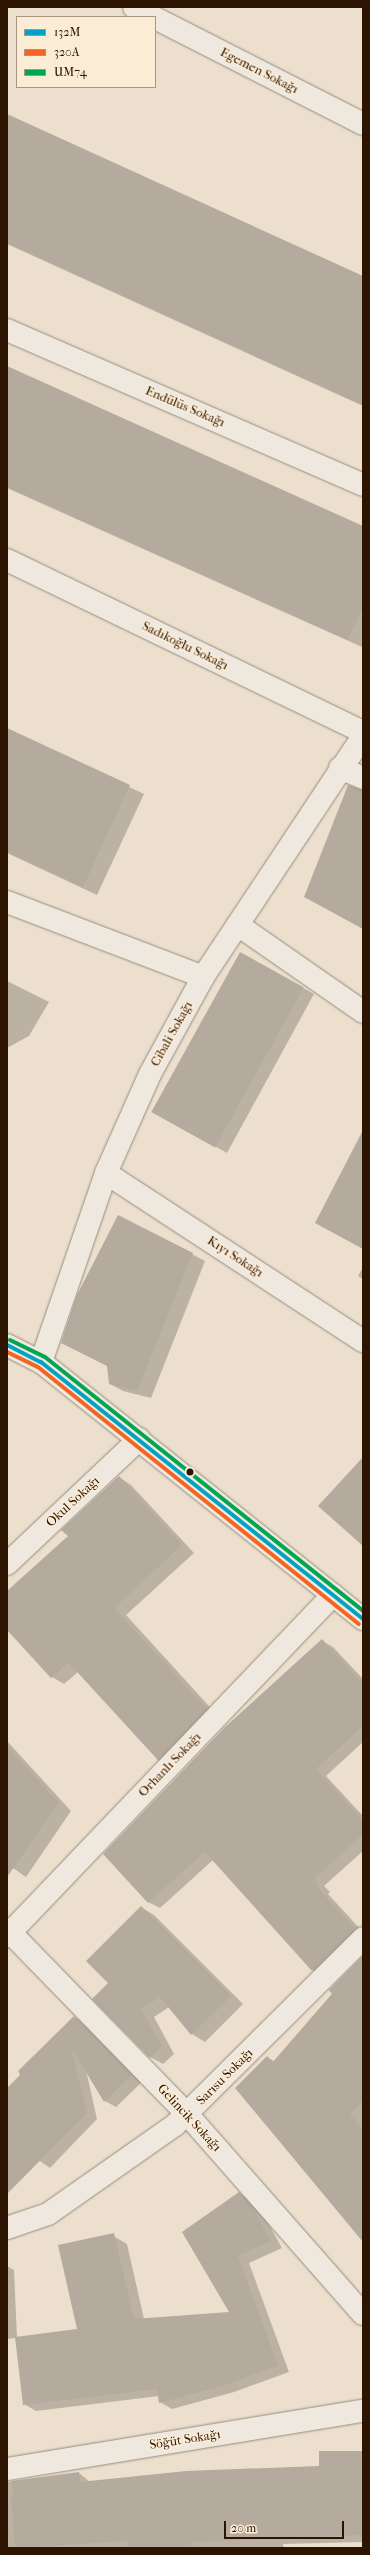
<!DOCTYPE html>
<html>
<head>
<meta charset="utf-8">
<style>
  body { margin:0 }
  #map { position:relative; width:370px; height:2555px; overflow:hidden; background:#ecdfcd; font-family:"IM FELL French Canon",serif }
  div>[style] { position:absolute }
  .shadow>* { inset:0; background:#0003 }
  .building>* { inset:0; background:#b4aa9d; transform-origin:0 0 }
  .roads { filter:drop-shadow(0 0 1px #968c7f) drop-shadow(0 0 1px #968c7f) }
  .minor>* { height:22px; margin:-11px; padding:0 11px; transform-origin:11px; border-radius:11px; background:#efe8df }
  .tertiary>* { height:22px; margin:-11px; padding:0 11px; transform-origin:11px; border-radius:11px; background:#efe8df }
  .bus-1>* { height:4px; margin:-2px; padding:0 2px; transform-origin:2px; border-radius:2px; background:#02a2c4 }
  .bus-2>* { height:4px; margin:-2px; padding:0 2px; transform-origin:2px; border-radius:2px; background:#f26522 }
  .bus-3>* { height:4px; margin:-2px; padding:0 2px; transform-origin:2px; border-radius:2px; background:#00a651 }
  .dots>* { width:11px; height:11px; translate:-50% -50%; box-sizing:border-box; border:2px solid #fbecd6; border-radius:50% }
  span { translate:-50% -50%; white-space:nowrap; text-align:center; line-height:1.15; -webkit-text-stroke:3px #fbecd6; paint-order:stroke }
  .street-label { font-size:13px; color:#2d1400 }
  .frame { position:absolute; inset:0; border:8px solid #2d1400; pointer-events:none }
  .legend { position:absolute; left:16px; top:16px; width:140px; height:72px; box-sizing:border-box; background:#fbecd6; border:1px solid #a99680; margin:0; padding:5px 7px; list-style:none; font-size:12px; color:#2d1400 }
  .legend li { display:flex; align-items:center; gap:8px; height:20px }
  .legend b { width:20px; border:1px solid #a99680 }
  .scale { position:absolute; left:224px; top:2521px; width:120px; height:18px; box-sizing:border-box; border:2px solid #2d1400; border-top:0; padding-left:5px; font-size:12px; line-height:14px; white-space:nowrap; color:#2d1400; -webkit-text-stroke:3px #fbecd6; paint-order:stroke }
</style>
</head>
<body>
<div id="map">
  <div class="shadow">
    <div style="clip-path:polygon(7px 115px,363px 277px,363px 406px,7px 244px)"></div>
    <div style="clip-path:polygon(7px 367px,363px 527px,362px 647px,7px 488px)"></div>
    <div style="clip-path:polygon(7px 729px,144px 794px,97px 895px,7px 853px)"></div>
    <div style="clip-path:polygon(240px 953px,314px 994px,227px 1153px,164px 1118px)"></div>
    <div style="clip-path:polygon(7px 981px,49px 1002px,29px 1036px,7px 1048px)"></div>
    <div style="clip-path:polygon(192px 1254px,205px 1261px,151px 1398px,123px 1391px,110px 1384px)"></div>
    <div style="clip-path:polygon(363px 1267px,363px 1279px,358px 1276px)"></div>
    <div style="clip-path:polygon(119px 1477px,131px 1485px,194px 1553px,126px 1615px,219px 1717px,171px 1767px,158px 1760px,78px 1672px,64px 1684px,52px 1677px,7px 1628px,7px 1593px,69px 1536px)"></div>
    <div style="clip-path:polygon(322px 1641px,333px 1647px,363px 1679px,363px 1742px,326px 1776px,363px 1816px,363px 1851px,324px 1886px,330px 1892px,328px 1894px,363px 1932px,324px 1977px,312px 1970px,213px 1860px,160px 1908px,148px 1902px)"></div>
    <div style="clip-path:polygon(7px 1741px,71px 1811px,26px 1877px,7px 1864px)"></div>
    <div style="clip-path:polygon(141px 1907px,154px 1915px,243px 2004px,205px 2042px,192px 2034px,169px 2007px,154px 2017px,174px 2054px,163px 2064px,150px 2057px,110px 1983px)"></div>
    <div style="clip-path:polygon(363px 1958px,363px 2240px,267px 2057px,274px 2061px)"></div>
    <div style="clip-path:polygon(74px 2017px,86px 2024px,142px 2082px,116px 2107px,105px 2101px,86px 2070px,97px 2119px,50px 2168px,40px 2161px,19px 2072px)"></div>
    <div style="clip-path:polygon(239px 2193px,250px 2200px,263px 2214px,282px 2248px,249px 2263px,289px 2372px,234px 2392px,172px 2409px,160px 2402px,159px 2396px,36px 2411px,24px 2404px,16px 2338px,7px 2339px,7px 2266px,14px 2270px,17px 2338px,79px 2330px,102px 2237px,115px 2237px,127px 2244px,144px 2319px,231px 2313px)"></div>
    <div style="clip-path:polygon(363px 2452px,363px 2542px,283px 2544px,284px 2548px,7px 2548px,7px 2482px,79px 2473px,90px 2482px,320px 2467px)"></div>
  </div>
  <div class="building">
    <div style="clip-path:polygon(7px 114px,363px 276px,363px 405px,7px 243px)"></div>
    <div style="clip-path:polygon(7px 366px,363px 526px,363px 607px,348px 640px,7px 487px)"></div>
    <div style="clip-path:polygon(7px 728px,130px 785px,83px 887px,7px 852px)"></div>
    <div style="clip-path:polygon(348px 785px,363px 790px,363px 929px,304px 897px)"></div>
    <div style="left:240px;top:952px;width:73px;height:183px;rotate:29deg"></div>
    <div style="clip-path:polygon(363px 1130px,363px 1249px,315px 1223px)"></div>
    <div style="clip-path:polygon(118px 1215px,193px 1253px,137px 1391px,109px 1384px,107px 1366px,61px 1343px,77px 1295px)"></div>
    <div style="clip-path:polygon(363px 1457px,363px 1546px,318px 1506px)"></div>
    <div style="clip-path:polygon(119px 1476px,182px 1545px,114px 1608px,207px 1709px,158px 1760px,68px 1662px,51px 1678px,7px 1630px,7px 1591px,68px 1536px,61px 1530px)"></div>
    <div style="clip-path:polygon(322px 1639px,363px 1684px,363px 1726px,316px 1769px,363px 1821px,363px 1834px,314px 1879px,319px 1885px,317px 1887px,355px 1928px,312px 1971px,206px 1853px,202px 1854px,148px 1903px,103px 1854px,224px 1728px)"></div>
    <div style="clip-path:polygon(7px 1746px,59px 1803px,7px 1877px)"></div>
    <div style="clip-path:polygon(141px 1906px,231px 1996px,191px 2035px,160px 1997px,141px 2009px,162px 2046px,150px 2058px,92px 1999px,108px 1983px,86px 1961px)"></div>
    <div style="clip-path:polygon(363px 1956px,363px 2100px,350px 2114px,363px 2130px,363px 2242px,235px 2088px,267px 2056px,273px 2062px,332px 1994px,329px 1990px)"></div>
    <div style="clip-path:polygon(74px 2016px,132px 2075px,104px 2102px,71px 2047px,87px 2113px,7px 2194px,7px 2088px,21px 2074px,18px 2071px)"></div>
    <div style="clip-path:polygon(239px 2192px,252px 2206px,271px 2241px,238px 2256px,278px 2366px,222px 2386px,159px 2403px,157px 2389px,23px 2405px,15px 2337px,77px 2329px,58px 2245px,114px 2233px,134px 2319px,229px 2312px,182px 2232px)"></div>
    <div style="clip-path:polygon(319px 2451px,363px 2451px,363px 2535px,193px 2542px,193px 2546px,170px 2548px,128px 2548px,128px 2541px,15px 2548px,11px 2495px,13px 2495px,12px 2481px,79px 2472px,80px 2482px,186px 2471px,319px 2466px)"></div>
  </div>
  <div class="roads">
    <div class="minor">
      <div style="left:134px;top:7px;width:22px;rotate:27deg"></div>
      <div style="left:155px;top:18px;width:233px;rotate:27deg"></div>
      <div style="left:7px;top:330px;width:388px;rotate:23.5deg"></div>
      <div style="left:7px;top:560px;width:395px;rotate:25.8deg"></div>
      <div style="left:340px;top:768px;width:25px;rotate:23deg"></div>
      <div style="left:7px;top:902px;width:210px;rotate:20.9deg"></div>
      <div style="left:238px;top:925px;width:152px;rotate:34.8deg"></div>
      <div style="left:106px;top:1173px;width:307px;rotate:33.2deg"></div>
      <div style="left:7px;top:1564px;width:182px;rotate:-43.4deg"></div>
      <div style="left:7px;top:1929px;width:258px;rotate:45.8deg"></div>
      <div style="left:187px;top:2114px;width:266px;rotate:48.7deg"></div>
      <div style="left:7px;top:1936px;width:472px;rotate:-46.3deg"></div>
      <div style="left:7px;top:2228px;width:43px;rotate:-18.9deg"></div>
      <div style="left:48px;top:2214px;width:155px;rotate:-35deg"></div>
      <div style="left:175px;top:2125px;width:265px;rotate:-44.8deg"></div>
      <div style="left:7px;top:2469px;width:361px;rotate:-9.3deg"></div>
    </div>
    <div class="tertiary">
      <div style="left:7px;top:1345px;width:38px;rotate:27deg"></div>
      <div style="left:41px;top:1362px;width:412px;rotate:38.6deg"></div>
      <div style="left:41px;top:1362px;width:200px;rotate:-71deg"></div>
      <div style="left:106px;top:1173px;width:108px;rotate:-66deg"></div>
      <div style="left:150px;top:1074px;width:111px;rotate:-61.3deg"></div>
      <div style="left:203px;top:977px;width:289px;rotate:-56.4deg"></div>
    </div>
  </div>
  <div class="bus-1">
    <div style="left:7px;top:1345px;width:38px;rotate:27deg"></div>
    <div style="left:41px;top:1362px;width:412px;rotate:38.6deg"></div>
  </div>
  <div class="bus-2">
    <div style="left:7px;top:1352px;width:34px;rotate:26deg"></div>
    <div style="left:38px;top:1367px;width:411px;rotate:38.7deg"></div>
  </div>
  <div class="bus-3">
    <div style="left:10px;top:1340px;width:39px;rotate:26deg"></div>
    <div style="left:45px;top:1357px;width:407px;rotate:38.6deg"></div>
  </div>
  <div class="dots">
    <div style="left:190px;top:1472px;background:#2d1400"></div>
  </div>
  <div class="street-label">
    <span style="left:259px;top:71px;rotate:27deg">Egemen Sokağı</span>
    <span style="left:185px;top:407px;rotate:23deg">Endülüs Sokağı</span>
    <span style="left:185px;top:646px;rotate:26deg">Sadıkoğlu Sokağı</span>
    <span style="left:172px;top:1034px;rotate:-61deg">Cibali Sokağı</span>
    <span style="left:235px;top:1257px;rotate:33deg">Kıyı Sokağı</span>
    <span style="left:73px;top:1502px;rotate:-43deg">Okul Sokağı</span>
    <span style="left:170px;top:1765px;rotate:-46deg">Orhanlı Sokağı</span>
    <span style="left:225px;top:2077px;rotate:-45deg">Sarısu Sokağı</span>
    <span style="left:189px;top:2118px;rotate:47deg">Gelincik Sokağı</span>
    <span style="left:185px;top:2440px;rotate:-9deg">Söğüt Sokağı</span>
  </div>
  <div class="frame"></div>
  <ul class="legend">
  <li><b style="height:5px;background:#02a2c4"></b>132M</li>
  <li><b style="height:5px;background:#f26522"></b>320A</li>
  <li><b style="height:5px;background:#00a651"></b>UM74</li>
  </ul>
  <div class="scale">20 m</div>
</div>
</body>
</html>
